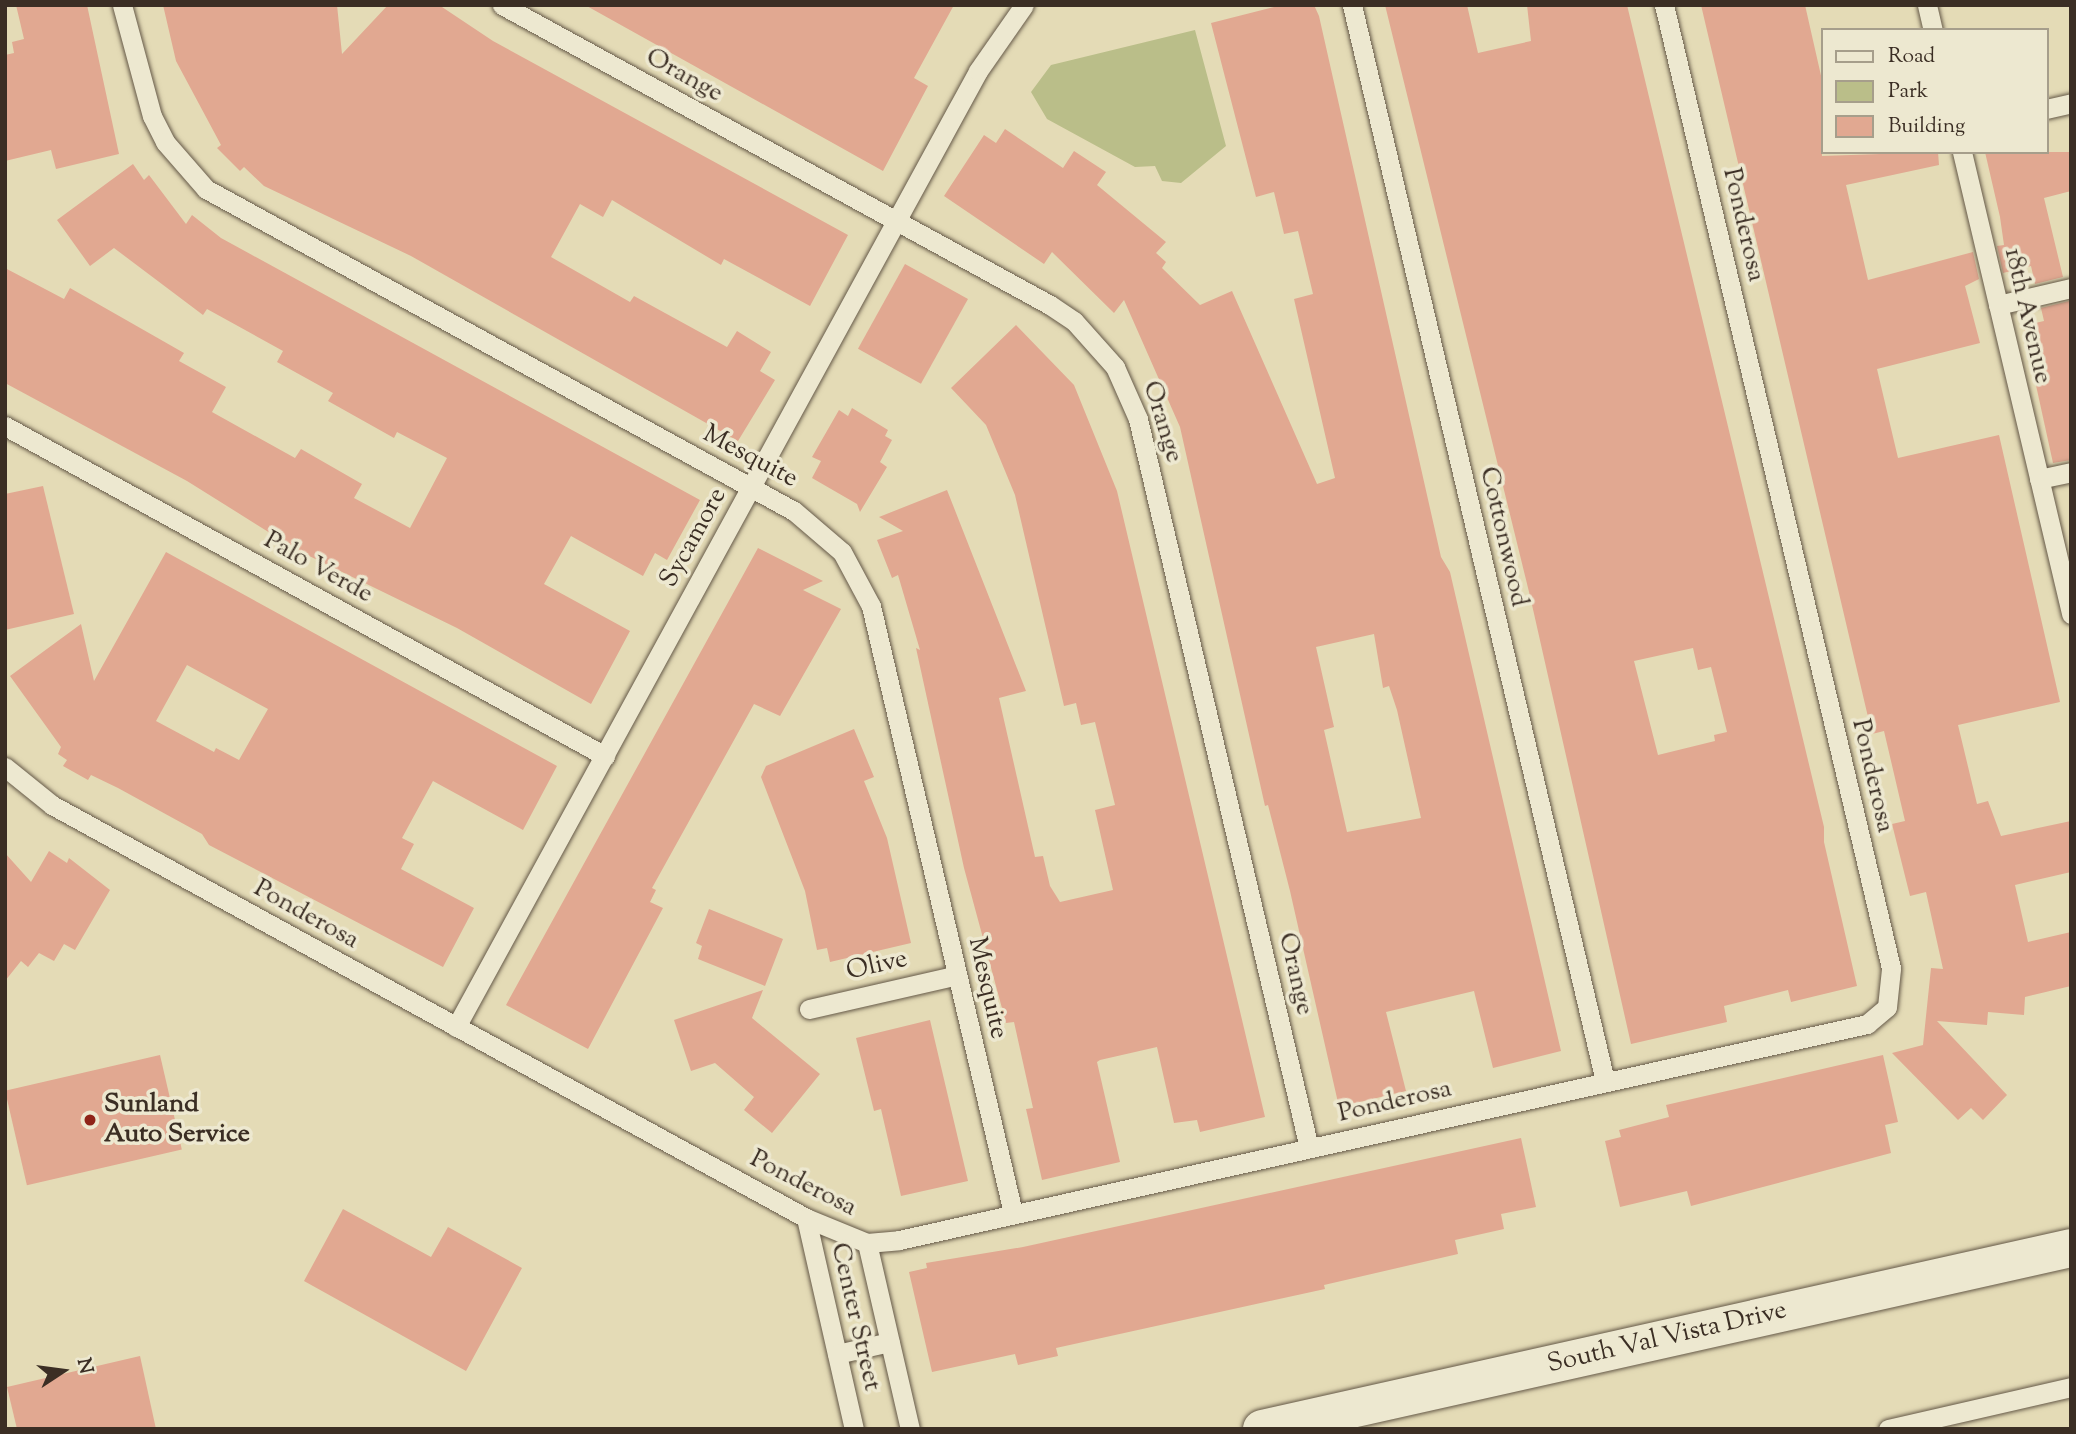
<!DOCTYPE html>
<html>
<head>
<meta charset="utf-8">
<style>
  body { margin:0 }
  #map { position:relative; width:2076px; height:1434px; overflow:hidden; background:#e4dbb6; font-family:"Sorts Mill Goudy",serif }
  div>[style] { position:absolute }
  .green>* { inset:0; background:#babe89 }
  .building>* { inset:0; background:#e1a891; transform-origin:0 0 }
  .roads { filter:drop-shadow(0 0 2px #655948) drop-shadow(0 0 2px #655948) }
  .lane>* { height:19px; margin:-9.5px; padding:0 9.5px; transform-origin:9.5px; border-radius:9.5px; background:#ede8d0 }
  .secondary>* { height:38px; margin:-19px; padding:0 19px; transform-origin:19px; border-radius:19px; background:#ede8d0 }
  .dots>* { width:19px; height:19px; translate:-50% -50%; box-sizing:border-box; border:4px solid #ede8d0; border-radius:50% }
  span { translate:-50% -50%; white-space:nowrap; text-align:center; line-height:1.15; -webkit-text-stroke:7px #ede8d0; paint-order:stroke }
  .street-label { font-size:26px; color:#3b2e24 }
  .poi-label { font-size:26px; color:#3b2e24; font-weight:700 }
  .left { translate:0 -50%; text-align:left }
  .frame { position:absolute; inset:0; border:7px solid #3b2e24; pointer-events:none }
  .legend { position:absolute; left:1821px; top:28px; width:228px; height:126px; box-sizing:border-box; background:#ede8d0; border:2px solid #a69e8b; margin:0; padding:9px 12px; list-style:none; font-size:21px; color:#3b2e24 }
  .legend li { display:flex; align-items:center; gap:14px; height:35px }
  .legend b { width:35px; border:2px solid #a69e8b }
  .north { position:absolute; left:28px; top:1336px; width:70px; height:70px; -webkit-text-stroke:5px #ede8d0; paint-order:stroke; rotate:77deg; font-size:19px; font-weight:700; line-height:28px; text-align:center; color:#3b2e24 }
  .north::after { content:''; display:block; margin:auto; width:24px; height:32px; background:#3b2e24; clip-path:polygon(50% 0,100% 100%,50% 72%,0 100%) }
</style>
</head>
<body>
<div id="map">
  <div class="green">
    <div style="clip-path:polygon(1195px 30px,1226px 146px,1181px 183px,1162px 181px,1155px 166px,1135px 167px,1047px 119px,1031px 92px,1051px 65px)"></div>
  </div>
  <div class="building">
    <div style="clip-path:polygon(16px 5px,87px 5px,119px 154px,56px 169px,51px 150px,5px 161px,5px 55px,14px 53px,12px 42px,24px 39px)"></div>
    <div style="clip-path:polygon(163px 5px,337px 5px,342px 54px,388px 5px,439px 5px,493px 41px,848px 235px,810px 306px,724px 259px,721px 265px,612px 200px,603px 217px,580px 204px,551px 257px,630px 302px,634px 296px,727px 347px,737px 331px,771px 352px,760px 371px,775px 380px,738px 441px,411px 256px,264px 186px,244px 167px,240px 171px,217px 148px,221px 145px,176px 61px)"></div>
    <div style="clip-path:polygon(585px 5px,954px 5px,914px 78px,928px 86px,883px 171px)"></div>
    <div style="clip-path:polygon(evenodd,1282px 5px,1314px 5px,1319px 16px,1441px 557px,1450px 572px,1561px 1051px,1493px 1068px,1474px 991px,1386px 1012px,1406px 1091px,1339px 1107px,1290px 891px,1268px 805px,1265px 806px,1180px 427px,1124px 300px,1114px 313px,1052px 252px,1044px 264px,944px 196px,984px 135px,996px 143px,1005px 129px,1063px 168px,1074px 151px,1106px 172px,1097px 185px,1166px 242px,1156px 253px,1166px 262px,1162px 268px,1200px 305px,1232px 291px,1317px 484px,1335px 478px,1294px 299px,1313px 294px,1298px 231px,1284px 234px,1274px 192px,1256px 197px,1211px 23px,1282px 5px,1374px 634px,1383px 688px,1389px 686px,1397px 710px,1421px 818px,1347px 832px,1324px 730px,1334px 727px,1316px 647px,1374px 634px)"></div>
    <div style="clip-path:polygon(evenodd,1385px 5px,1467px 5px,1478px 53px,1531px 41px,1527px 5px,1627px 5px,1824px 827px,1824px 842px,1857px 986px,1791px 1002px,1788px 990px,1724px 1006px,1727px 1022px,1631px 1044px,1530px 596px,1385px 5px,1693px 648px,1698px 670px,1711px 667px,1727px 732px,1714px 735px,1715px 741px,1658px 755px,1634px 661px,1693px 648px)"></div>
    <div style="clip-path:polygon(1701px 5px,1805px 5px,1822px 80px,1822px 156px,1938px 152px,1939px 165px,1846px 185px,1868px 280px,1973px 252px,1979px 279px,1965px 286px,1980px 343px,1877px 369px,1898px 458px,1999px 435px,2060px 702px,1958px 725px,1977px 804px,1988px 801px,2001px 836px,2071px 821px,2071px 872px,2015px 885px,2028px 942px,2071px 932px,2071px 986px,2025px 997px,2024px 1015px,1988px 1012px,1987px 1025px,1937px 1021px,2007px 1095px,1983px 1120px,1971px 1108px,1958px 1120px,1892px 1053px,1923px 1045px,1931px 968px,1943px 969px,1926px 892px,1910px 896px,1892px 824px,1905px 821px,1884px 731px,1872px 734px)"></div>
    <div style="clip-path:polygon(1985px 152px,2071px 152px,2071px 191px,2044px 198px,2063px 277px,2035px 284px,2031px 266px,2003px 273px,1997px 246px,2004px 245px,2000px 217px)"></div>
    <div style="clip-path:polygon(133px 164px,144px 180px,149px 175px,186px 224px,192px 215px,221px 238px,700px 500px,667px 560px,655px 553px,643px 576px,571px 536px,544px 584px,630px 631px,591px 704px,457px 628px,299px 551px,187px 481px,5px 383px,5px 268px,64px 299px,70px 288px,184px 353px,179px 361px,226px 387px,212px 412px,295px 458px,301px 449px,362px 484px,354px 498px,410px 528px,447px 458px,397px 432px,394px 438px,328px 401px,333px 393px,277px 362px,283px 351px,207px 309px,203px 315px,114px 248px,90px 266px,57px 220px)"></div>
    <div style="left:905px;top:264px;width:72px;height:97px;rotate:29deg"></div>
    <div style="clip-path:polygon(2069px 301px,2071px 460px,2053px 463px,2023px 326px,2044px 321px,2041px 308px)"></div>
    <div style="clip-path:polygon(1016px 325px,1074px 385px,1117px 491px,1265px 1117px,1200px 1132px,1197px 1120px,1174px 1123px,1157px 1047px,1100px 1060px,1097px 1062px,1120px 1162px,1042px 1180px,1026px 1109px,1033px 1108px,1014px 1022px,1006px 1023px,964px 868px,916px 648px,920px 650px,898px 575px,892px 578px,877px 540px,903px 531px,879px 517px,947px 490px,1026px 691px,999px 698px,1035px 857px,1043px 856px,1050px 886px,1060px 902px,1113px 890px,1095px 810px,1115px 805px,1095px 722px,1081px 725px,1076px 703px,1064px 706px,1015px 495px,986px 425px,951px 388px)"></div>
    <div style="clip-path:polygon(852px 408px,888px 430px,885px 436px,892px 440px,880px 462px,887px 467px,860px 512px,857px 504px,812px 478px,821px 461px,812px 457px,839px 410px,848px 416px)"></div>
    <div style="clip-path:polygon(43px 486px,74px 614px,5px 630px,5px 494px)"></div>
    <div style="clip-path:polygon(758px 548px,823px 581px,803px 590px,841px 609px,780px 716px,754px 704px,652px 888px,656px 890px,650px 902px,663px 908px,588px 1049px,506px 1005px)"></div>
    <div style="clip-path:polygon(evenodd,166px 552px,557px 766px,523px 830px,433px 781px,402px 838px,414px 844px,401px 869px,474px 908px,443px 967px,209px 845px,202px 834px,118px 788px,91px 775px,88px 780px,63px 766px,67px 760px,58px 754px,61px 747px,10px 676px,81px 624px,94px 681px,166px 552px,187px 665px,268px 709px,239px 760px,216px 748px,214px 752px,156px 721px,187px 665px)"></div>
    <div style="clip-path:polygon(854px 729px,874px 777px,864px 781px,887px 838px,911px 943px,830px 962px,827px 948px,817px 950px,805px 891px,761px 777px,766px 766px)"></div>
    <div style="clip-path:polygon(49px 851px,67px 863px,69px 858px,110px 890px,75px 950px,64px 944px,54px 961px,39px 953px,28px 967px,21px 961px,5px 981px,5px 853px,31px 882px)"></div>
    <div style="clip-path:polygon(709px 909px,783px 939px,765px 986px,698px 959px,702px 946px,696px 943px)"></div>
    <div style="clip-path:polygon(763px 990px,752px 1018px,820px 1074px,772px 1133px,744px 1110px,754px 1097px,715px 1063px,691px 1071px,674px 1020px)"></div>
    <div style="clip-path:polygon(930px 1020px,968px 1181px,901px 1196px,881px 1109px,874px 1111px,856px 1038px)"></div>
    <div style="left:160px;top:1055px;width:97px;height:159px;rotate:77deg"></div>
    <div style="clip-path:polygon(1883px 1055px,1898px 1122px,1885px 1125px,1891px 1153px,1691px 1206px,1687px 1191px,1620px 1207px,1605px 1141px,1621px 1137px,1619px 1130px,1669px 1117px,1666px 1105px)"></div>
    <div style="clip-path:polygon(1521px 1138px,1536px 1207px,1501px 1214px,1504px 1229px,1455px 1240px,1458px 1254px,1324px 1285px,1325px 1289px,1056px 1348px,1058px 1356px,1018px 1365px,1015px 1354px,932px 1372px,909px 1272px,927px 1268px,926px 1263px,1023px 1247px)"></div>
    <div style="clip-path:polygon(343px 1209px,431px 1257px,448px 1227px,522px 1268px,466px 1371px,304px 1281px)"></div>
    <div style="clip-path:polygon(140px 1356px,156px 1429px,17px 1429px,7px 1387px)"></div>
  </div>
  <div class="roads">
    <div class="lane">
      <div style="left:122px;top:5px;width:115px;rotate:74.9deg"></div>
      <div style="left:152px;top:116px;width:29px;rotate:63deg"></div>
      <div style="left:165px;top:142px;width:62px;rotate:48.9deg"></div>
      <div style="left:206px;top:189px;width:670px;rotate:28.71deg"></div>
      <div style="left:794px;top:511px;width:63px;rotate:40.5deg"></div>
      <div style="left:842px;top:552px;width:61px;rotate:61.8deg"></div>
      <div style="left:871px;top:606px;width:623px;rotate:76.83deg"></div>
      <div style="left:502px;top:5px;width:625px;rotate:28.7deg"></div>
      <div style="left:1050px;top:305px;width:29px;rotate:34deg"></div>
      <div style="left:1074px;top:321px;width:62px;rotate:48.3deg"></div>
      <div style="left:1115px;top:367px;width:57px;rotate:66.1deg"></div>
      <div style="left:1138px;top:419px;width:749px;rotate:76.8deg"></div>
      <div style="left:1352px;top:5px;width:1105px;rotate:76.77deg"></div>
      <div style="left:1927px;top:5px;width:26px;rotate:77deg"></div>
      <div style="left:2046px;top:109px;width:26px;rotate:-13deg"></div>
      <div style="left:1962px;top:152px;width:475px;rotate:76.7deg"></div>
      <div style="left:1998px;top:305px;width:75px;rotate:-13.1deg"></div>
      <div style="left:5px;top:426px;width:685px;rotate:28.81deg"></div>
      <div style="left:2039px;top:479px;width:33px;rotate:-12deg"></div>
      <div style="left:5px;top:767px;width:60px;rotate:39deg"></div>
      <div style="left:52px;top:805px;width:860px;rotate:28.71deg"></div>
      <div style="left:806px;top:1218px;width:66px;rotate:22.3deg"></div>
      <div style="left:867px;top:1243px;width:32px;rotate:-5deg"></div>
      <div style="left:899px;top:1240px;width:992px;rotate:-12.58deg"></div>
      <div style="left:1867px;top:1024px;width:26px;rotate:-40deg"></div>
      <div style="left:1887px;top:1007px;width:39px;rotate:-84deg"></div>
      <div style="left:1891px;top:968px;width:989px;rotate:-103.26deg"></div>
      <div style="left:809px;top:1009px;width:152px;rotate:-12.9deg"></div>
      <div style="left:456px;top:1027px;width:1089px;rotate:-61.36deg"></div>
      <div style="left:978px;top:71px;width:80px;rotate:-55.1deg"></div>
      <div style="left:806px;top:1218px;width:216px;rotate:77.2deg"></div>
      <div style="left:867px;top:1243px;width:191px;rotate:77deg"></div>
      <div style="left:837px;top:1354px;width:54px;rotate:-12.8deg"></div>
      <div style="left:1888px;top:1429px;width:188px;rotate:-12.9deg"></div>
    </div>
    <div class="secondary">
      <div style="left:1262px;top:1429px;width:829px;rotate:-12.61deg"></div>
    </div>
  </div>
  <div class="dots">
    <div style="left:90px;top:1120px;background:#8f2418"></div>
  </div>
  <div class="street-label">
    <span style="left:684px;top:76px;rotate:29deg">Orange</span>
    <span style="left:1743px;top:225px;rotate:77deg">Ponderosa</span>
    <span style="left:2027px;top:316px;rotate:77deg">18th Avenue</span>
    <span style="left:1162px;top:422px;rotate:73deg">Orange</span>
    <span style="left:750px;top:457px;rotate:28deg">Mesquite</span>
    <span style="left:1503px;top:537px;rotate:77deg">Cottonwood</span>
    <span style="left:694px;top:538px;rotate:-61deg">Sycamore</span>
    <span style="left:318px;top:568px;rotate:29deg">Palo Verde</span>
    <span style="left:1872px;top:776px;rotate:77deg">Ponderosa</span>
    <span style="left:306px;top:915px;rotate:29deg">Ponderosa</span>
    <span style="left:877px;top:966px;rotate:-13deg">Olive</span>
    <span style="left:1295px;top:974px;rotate:77deg">Orange</span>
    <span style="left:987px;top:988px;rotate:77deg">Mesquite</span>
    <span style="left:1395px;top:1102px;rotate:-13deg">Ponderosa</span>
    <span style="left:803px;top:1184px;rotate:27deg">Ponderosa</span>
    <span style="left:855px;top:1317px;rotate:77deg">Center Street</span>
    <span style="left:1667px;top:1338px;rotate:-13deg">South Val Vista Drive</span>
  </div>
  <div class="poi-label">
    <span class="left" style="left:104px;top:1120px">Sunland<br>Auto Service</span>
  </div>
  <div class="frame"></div>
  <ul class="legend">
  <li><b style="height:9px;background:#ede8d0"></b>Road</li>
  <li><b style="height:19px;background:#babe89"></b>Park</li>
  <li><b style="height:19px;background:#e1a891"></b>Building</li>
  </ul>
  <div class="north">N</div>
</div>
</body>
</html>
